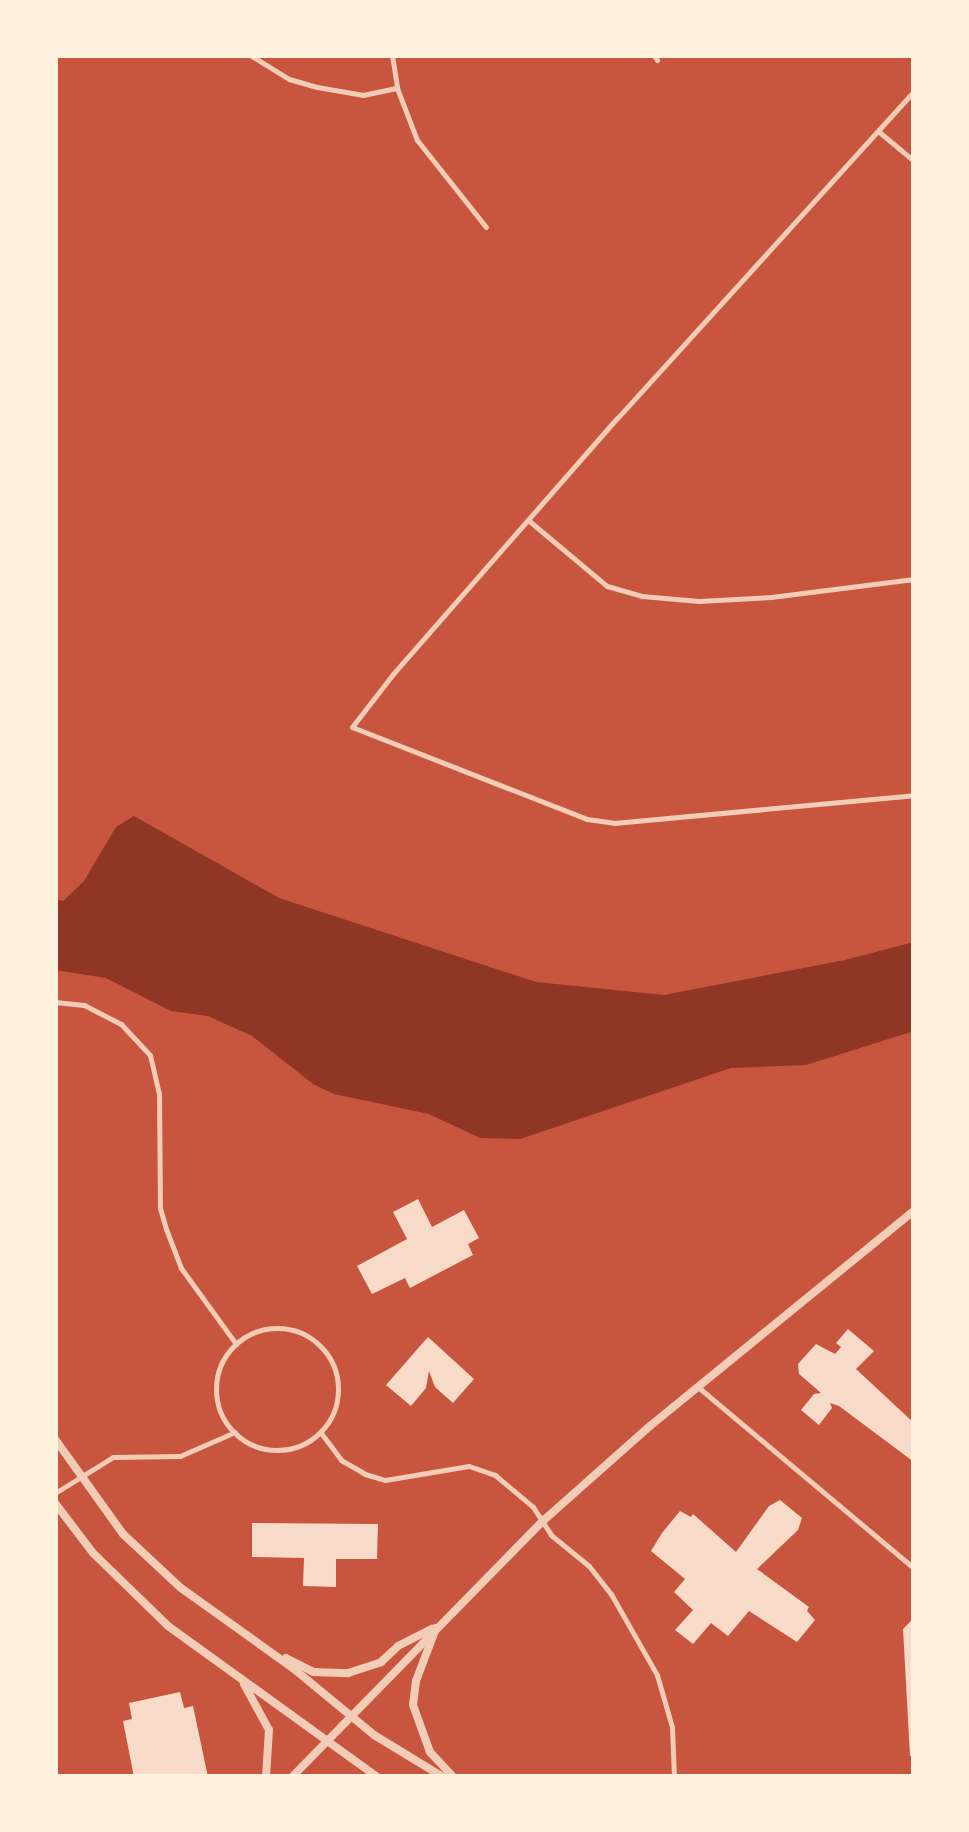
<!DOCTYPE html>
<html>
<head>
<meta charset="utf-8">
<style>
  body { margin:0 }
  #map { position:relative; width:969px; height:1832px; overflow:hidden; background:#c8553d; font-family:"Sofia Sans Condensed",sans-serif }
  div>[style] { position:absolute }
  .water>* { inset:0; background:#8f3625 }
  .building>* { inset:0; background:#f7dbc8 }
  .minor>* { height:5px; margin:-2.5px; padding:0 2.5px; transform-origin:2.5px; border-radius:2.5px; background:#f1ccb7 }
  .minor>.ring { margin:-2.5px; padding:0; box-sizing:content-box; background:none; border:5px solid #f1ccb7; border-radius:50% }
  .tertiary>* { height:8px; margin:-4px; padding:0 4px; transform-origin:4px; border-radius:4px; background:#f1ccb7 }
  span { translate:-50% -50%; white-space:nowrap; text-align:center; line-height:1.15; -webkit-text-stroke:8px #fff3e0; paint-order:stroke }
  .frame { position:absolute; inset:0; border:58px solid #fff3e0; pointer-events:none }
</style>
</head>
<body>
<div id="map">
  <div class="water">
    <div style="clip-path:polygon(134px 816px,279px 898px,536px 982px,664px 995px,845px 960px,914px 942px,914px 1031px,806px 1065px,731px 1068px,520px 1139px,480px 1138px,429px 1114px,334px 1094px,313px 1084px,252px 1036px,208px 1016px,171px 1011px,106px 978px,55px 970px,55px 899px,63px 901px,84px 881px,116px 827px)"></div>
  </div>
  <div class="building">
    <div style="clip-path:polygon(418px 1199px,432px 1227px,464px 1210px,479px 1238px,468px 1244px,473px 1255px,410px 1288px,405px 1278px,372px 1294px,357px 1266px,407px 1239px,393px 1212px)"></div>
    <div style="clip-path:polygon(848px 1329px,874px 1351px,856px 1369px,914px 1423px,914px 1462px,839px 1406px,830px 1403px,832px 1408px,819px 1425px,801px 1410px,814px 1394px,821px 1393px,799px 1374px,798px 1364px,816px 1344px,835px 1354px,841px 1347px,836px 1343px)"></div>
    <div style="clip-path:polygon(428px 1337px,474px 1379px,453px 1403px,435px 1387px,429px 1371px,426px 1388px,411px 1406px,386px 1385px)"></div>
    <div style="clip-path:polygon(780px 1500px,802px 1518px,798px 1530px,757px 1569px,809px 1607px,807px 1611px,815px 1620px,797px 1642px,749px 1611px,728px 1636px,711px 1623px,693px 1644px,675px 1630px,693px 1610px,674px 1592px,685px 1579px,651px 1551px,662px 1533px,680px 1511px,691px 1517px,693px 1514px,736px 1552px,769px 1506px)"></div>
    <div style="clip-path:polygon(252px 1523px,378px 1524px,377px 1559px,336px 1559px,336px 1587px,303px 1586px,304px 1558px,252px 1557px)"></div>
    <div style="clip-path:polygon(914px 1618px,914px 1756px,910px 1756px,903px 1629px)"></div>
    <div style="clip-path:polygon(180px 1692px,184px 1708px,193px 1706px,208px 1777px,134px 1777px,123px 1721px,132px 1719px,129px 1703px)"></div>
  </div>
  <div class="minor">
    <div style="left:250px;top:55px;width:46px;rotate:31.6deg"></div>
    <div style="left:289px;top:79px;width:29px;rotate:16deg"></div>
    <div style="left:317px;top:87px;width:47px;rotate:9.9deg"></div>
    <div style="left:363px;top:95px;width:35px;rotate:-12deg"></div>
    <div style="left:392px;top:55px;width:33px;rotate:81deg"></div>
    <div style="left:397px;top:88px;width:56px;rotate:69deg"></div>
    <div style="left:417px;top:140px;width:111px;rotate:51.6deg"></div>
    <div style="left:654px;top:55px;width:6px;rotate:59deg"></div>
    <div style="left:914px;top:91px;width:442px;rotate:132.2deg"></div>
    <div style="left:617px;top:418px;width:340px;rotate:131.2deg"></div>
    <div style="left:393px;top:674px;width:67px;rotate:127.7deg"></div>
    <div style="left:352px;top:727px;width:252px;rotate:21.4deg"></div>
    <div style="left:587px;top:819px;width:27px;rotate:8deg"></div>
    <div style="left:614px;top:823px;width:301px;rotate:-5.3deg"></div>
    <div style="left:878px;top:131px;width:47px;rotate:39.8deg"></div>
    <div style="left:528px;top:520px;width:103px;rotate:39.9deg"></div>
    <div style="left:607px;top:586px;width:36px;rotate:16deg"></div>
    <div style="left:642px;top:596px;width:57px;rotate:5deg"></div>
    <div style="left:699px;top:601px;width:72px;rotate:-3.2deg"></div>
    <div style="left:771px;top:597px;width:144px;rotate:-7.2deg"></div>
    <div style="left:55px;top:1002px;width:29px;rotate:6deg"></div>
    <div style="left:84px;top:1005px;width:42px;rotate:27.2deg"></div>
    <div style="left:121px;top:1024px;width:42px;rotate:46.9deg"></div>
    <div style="left:150px;top:1055px;width:40px;rotate:77deg"></div>
    <div style="left:159px;top:1094px;width:114px;rotate:89.5deg"></div>
    <div style="left:160px;top:1208px;width:22px;rotate:74deg"></div>
    <div style="left:166px;top:1229px;width:42px;rotate:69deg"></div>
    <div style="left:181px;top:1268px;width:94px;rotate:54.1deg"></div>
    <div class="ring" style="left:216px;top:1328px;width:117px;height:117px"></div>
    <div style="left:698px;top:1387px;width:282px;rotate:40deg"></div>
    <div style="left:321px;top:1433px;width:34px;rotate:53deg"></div>
    <div style="left:341px;top:1460px;width:28px;rotate:30deg"></div>
    <div style="left:365px;top:1474px;width:21px;rotate:17deg"></div>
    <div style="left:385px;top:1480px;width:85px;rotate:-9.5deg"></div>
    <div style="left:469px;top:1466px;width:28px;rotate:19deg"></div>
    <div style="left:495px;top:1475px;width:50px;rotate:40.1deg"></div>
    <div style="left:533px;top:1507px;width:33px;rotate:57deg"></div>
    <div style="left:551px;top:1535px;width:49px;rotate:39.2deg"></div>
    <div style="left:589px;top:1566px;width:36px;rotate:52deg"></div>
    <div style="left:611px;top:1594px;width:93px;rotate:60.4deg"></div>
    <div style="left:657px;top:1675px;width:54px;rotate:73.9deg"></div>
    <div style="left:672px;top:1727px;width:50px;rotate:87.7deg"></div>
    <div style="left:55px;top:1493px;width:68px;rotate:-31.8deg"></div>
    <div style="left:113px;top:1457px;width:67px;rotate:-0.9deg"></div>
    <div style="left:180px;top:1456px;width:60px;rotate:-23.6deg"></div>
  </div>
  <div class="tertiary">
    <div style="left:55px;top:1439px;width:117px;rotate:54.4deg"></div>
    <div style="left:123px;top:1534px;width:79px;rotate:43deg"></div>
    <div style="left:181px;top:1588px;width:139px;rotate:35.6deg"></div>
    <div style="left:294px;top:1669px;width:104px;rotate:39.5deg"></div>
    <div style="left:374px;top:1735px;width:81px;rotate:31.3deg"></div>
    <div style="left:55px;top:1503px;width:63px;rotate:52.8deg"></div>
    <div style="left:93px;top:1553px;width:105px;rotate:44.2deg"></div>
    <div style="left:168px;top:1626px;width:258px;rotate:35.8deg"></div>
    <div style="left:436px;top:1628px;width:57px;rotate:110.7deg"></div>
    <div style="left:416px;top:1681px;width:24px;rotate:97deg"></div>
    <div style="left:413px;top:1705px;width:50px;rotate:70.1deg"></div>
    <div style="left:430px;top:1752px;width:34px;rotate:47deg"></div>
    <div style="left:286px;top:1658px;width:30px;rotate:27deg"></div>
    <div style="left:313px;top:1672px;width:35px;rotate:2deg"></div>
    <div style="left:348px;top:1673px;width:35px;rotate:-18deg"></div>
    <div style="left:381px;top:1662px;width:23px;rotate:-43deg"></div>
    <div style="left:398px;top:1646px;width:38px;rotate:-27deg"></div>
    <div style="left:244px;top:1684px;width:52px;rotate:61.5deg"></div>
    <div style="left:269px;top:1730px;width:47px;rotate:93.7deg"></div>
    <div style="left:292px;top:1777px;width:360px;rotate:-45.6deg"></div>
    <div style="left:544px;top:1520px;width:142px;rotate:-41.6deg"></div>
    <div style="left:650px;top:1426px;width:340px;rotate:-39.2deg"></div>
  </div>
  <div class="frame"></div>
</div>
</body>
</html>
